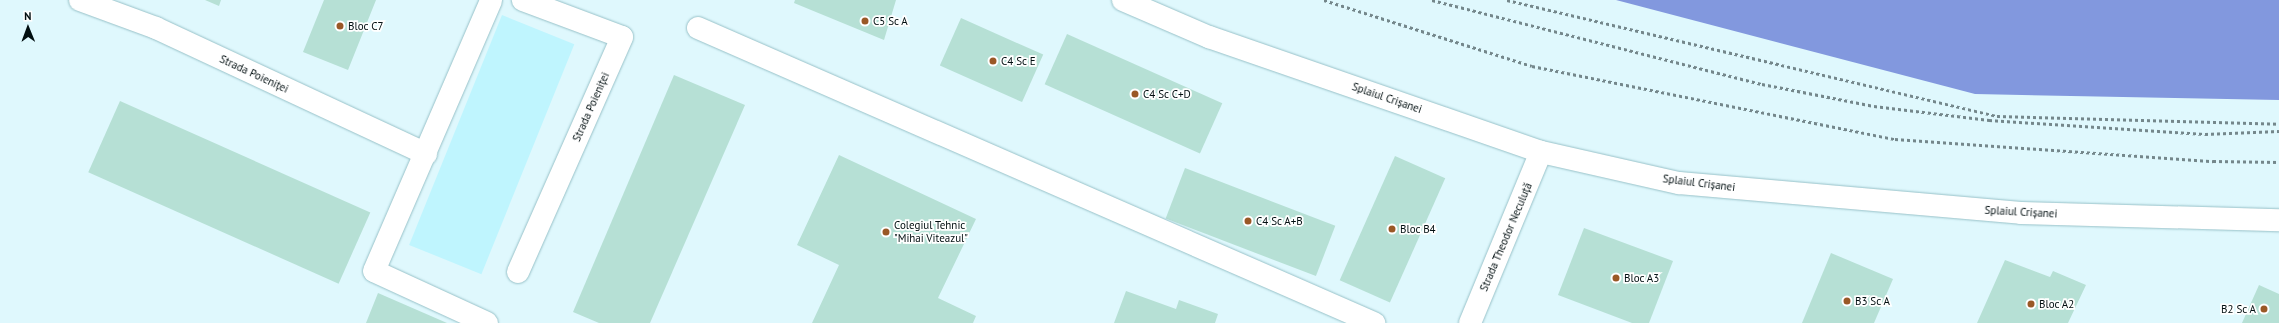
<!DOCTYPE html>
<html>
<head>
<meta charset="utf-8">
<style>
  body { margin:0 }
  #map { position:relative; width:2279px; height:323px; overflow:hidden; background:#dff8fd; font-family:"PT Sans",sans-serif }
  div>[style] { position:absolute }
  .built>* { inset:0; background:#bff5fe; transform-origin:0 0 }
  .water>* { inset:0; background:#8298de }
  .building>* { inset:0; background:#b6e0d5; transform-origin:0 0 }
  .path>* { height:2.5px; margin-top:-1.25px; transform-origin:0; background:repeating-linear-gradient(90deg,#74878b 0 3px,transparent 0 6px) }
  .roads { filter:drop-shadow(0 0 1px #97c1c8) drop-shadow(0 0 1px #97c1c8) }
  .minor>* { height:22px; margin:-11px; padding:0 11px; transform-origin:11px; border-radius:11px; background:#fff }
  .dots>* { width:11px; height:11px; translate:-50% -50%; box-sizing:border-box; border:2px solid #fff; border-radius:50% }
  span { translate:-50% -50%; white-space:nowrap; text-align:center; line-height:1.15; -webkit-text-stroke:3.5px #fff; paint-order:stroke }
  .poi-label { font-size:11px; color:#010e10 }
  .left { translate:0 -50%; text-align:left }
  .right { translate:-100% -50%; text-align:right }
  .street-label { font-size:11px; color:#010e10 }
  .north { position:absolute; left:8px; top:8px; width:40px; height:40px; -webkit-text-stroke:3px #fff; paint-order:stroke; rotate:359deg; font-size:11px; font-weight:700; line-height:16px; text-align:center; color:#010e10 }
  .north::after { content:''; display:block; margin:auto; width:14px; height:18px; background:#010e10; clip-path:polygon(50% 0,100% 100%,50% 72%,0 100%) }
</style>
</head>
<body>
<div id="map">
  <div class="built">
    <div style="left:502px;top:15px;width:78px;height:248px;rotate:22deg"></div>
  </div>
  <div class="water">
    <div style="clip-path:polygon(1616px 0,2279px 0,2279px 100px,1975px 94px)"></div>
  </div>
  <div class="building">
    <div style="clip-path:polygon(205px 0,221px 0,219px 6px)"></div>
    <div style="clip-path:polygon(324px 0,376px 0,348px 70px,303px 52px)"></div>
    <div style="clip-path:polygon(795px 0,896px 0,884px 40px,794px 3px)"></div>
    <div style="left:961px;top:18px;width:90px;height:52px;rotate:24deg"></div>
    <div style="left:1067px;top:34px;width:170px;height:55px;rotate:24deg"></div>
    <div style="clip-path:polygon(674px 75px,745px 105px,650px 323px,599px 323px,573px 312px)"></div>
    <div style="left:120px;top:101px;width:274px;height:78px;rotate:24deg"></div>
    <div style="clip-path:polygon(839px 155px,976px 219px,938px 298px,976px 316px,973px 323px,812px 323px,839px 265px,797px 245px)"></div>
    <div style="left:1395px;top:156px;width:55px;height:136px;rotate:24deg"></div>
    <div style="left:1185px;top:168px;width:161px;height:54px;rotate:21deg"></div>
    <div style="clip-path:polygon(1584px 228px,1673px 261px,1649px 323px,1632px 323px,1558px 295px)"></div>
    <div style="clip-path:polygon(1831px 253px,1893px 279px,1874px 323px,1802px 323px)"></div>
    <div style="clip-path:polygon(2005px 260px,2050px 277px,2053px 271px,2086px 285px,2068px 323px,1977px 323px)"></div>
    <div style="clip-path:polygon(2259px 285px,2279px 294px,2279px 323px,2242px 323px)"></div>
    <div style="clip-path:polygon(1126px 291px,1176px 309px,1179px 300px,1218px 314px,1215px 323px,1114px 323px)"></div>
    <div style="clip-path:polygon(378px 293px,447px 323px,366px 323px)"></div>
  </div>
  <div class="path">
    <div style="left:1324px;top:0;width:218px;rotate:17.6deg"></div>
    <div style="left:1532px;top:66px;width:370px;rotate:11.4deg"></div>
    <div style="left:1895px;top:139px;width:319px;rotate:4deg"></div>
    <div style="left:2213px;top:161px;width:66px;rotate:0.9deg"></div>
    <div style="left:1432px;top:0;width:341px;rotate:14.3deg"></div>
    <div style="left:1762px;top:84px;width:114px;rotate:11.1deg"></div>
    <div style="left:1874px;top:106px;width:116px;rotate:6.9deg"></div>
    <div style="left:1989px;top:120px;width:216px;rotate:3.7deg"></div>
    <div style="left:2205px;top:134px;width:74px;rotate:-2.3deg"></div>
    <div style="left:1507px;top:0;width:504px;rotate:13.32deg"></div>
    <div style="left:1997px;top:116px;width:282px;rotate:1.6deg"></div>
  </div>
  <div class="roads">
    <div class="minor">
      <div style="left:80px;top:0;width:81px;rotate:20.2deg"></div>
      <div style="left:156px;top:28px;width:298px;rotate:25deg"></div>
      <div style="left:1123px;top:0;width:94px;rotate:23.3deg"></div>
      <div style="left:1209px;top:37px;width:351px;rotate:19.1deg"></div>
      <div style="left:1541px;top:152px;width:141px;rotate:12.7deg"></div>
      <div style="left:1679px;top:183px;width:343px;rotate:5deg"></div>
      <div style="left:2021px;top:213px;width:258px;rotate:1.6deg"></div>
      <div style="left:698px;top:28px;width:738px;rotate:23.58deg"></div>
      <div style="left:518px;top:272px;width:257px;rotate:-66.1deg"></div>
      <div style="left:622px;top:37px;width:106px;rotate:-159.5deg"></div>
      <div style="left:487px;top:323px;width:124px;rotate:-155.3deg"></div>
      <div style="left:374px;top:271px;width:295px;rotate:-66.6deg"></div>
      <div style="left:1470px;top:323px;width:185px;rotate:-67.5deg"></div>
    </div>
  </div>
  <div class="dots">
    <div style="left:865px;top:21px;background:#9a5826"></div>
    <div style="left:340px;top:26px;background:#9a5826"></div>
    <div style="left:993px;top:61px;background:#9a5826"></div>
    <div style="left:1135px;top:94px;background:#9a5826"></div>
    <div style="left:1248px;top:221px;background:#9a5826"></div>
    <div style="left:1392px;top:229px;background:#9a5826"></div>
    <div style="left:886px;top:232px;background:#9a5826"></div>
    <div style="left:1616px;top:278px;background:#9a5826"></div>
    <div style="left:1847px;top:301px;background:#9a5826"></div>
    <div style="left:2031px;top:304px;background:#9a5826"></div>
    <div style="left:2264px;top:309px;background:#9a5826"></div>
  </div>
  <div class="poi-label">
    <span class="left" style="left:873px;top:21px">C5 Sc A</span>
    <span class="left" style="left:348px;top:26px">Bloc C7</span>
    <span class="left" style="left:1001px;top:61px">C4 Sc E</span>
    <span class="left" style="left:1143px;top:94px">C4 Sc C+D</span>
    <span class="left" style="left:1256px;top:221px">C4 Sc A+B</span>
    <span class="left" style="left:894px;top:232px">Colegiul Tehnic<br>"Mihai Viteazul"</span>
    <span class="left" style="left:1400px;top:229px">Bloc B4</span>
    <span class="left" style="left:1624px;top:278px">Bloc A3</span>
    <span class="left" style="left:1855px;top:301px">B3 Sc A</span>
    <span class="left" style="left:2039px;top:304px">Bloc A2</span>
    <span class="right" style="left:2256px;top:309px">B2 Sc A</span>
  </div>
  <div class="street-label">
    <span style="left:254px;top:74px;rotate:25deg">Strada Poieniței</span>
    <span style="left:1387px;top:98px;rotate:19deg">Splaiul Crișanei</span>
    <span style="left:591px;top:107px;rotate:-66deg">Strada Poieniței</span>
    <span style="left:1699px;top:183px;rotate:7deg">Splaiul Crișanei</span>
    <span style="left:2021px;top:212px;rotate:3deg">Splaiul Crișanei</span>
    <span style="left:1506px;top:237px;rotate:-67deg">Strada Theodor Neculuță</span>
  </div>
  <div class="north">N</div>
</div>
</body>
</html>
